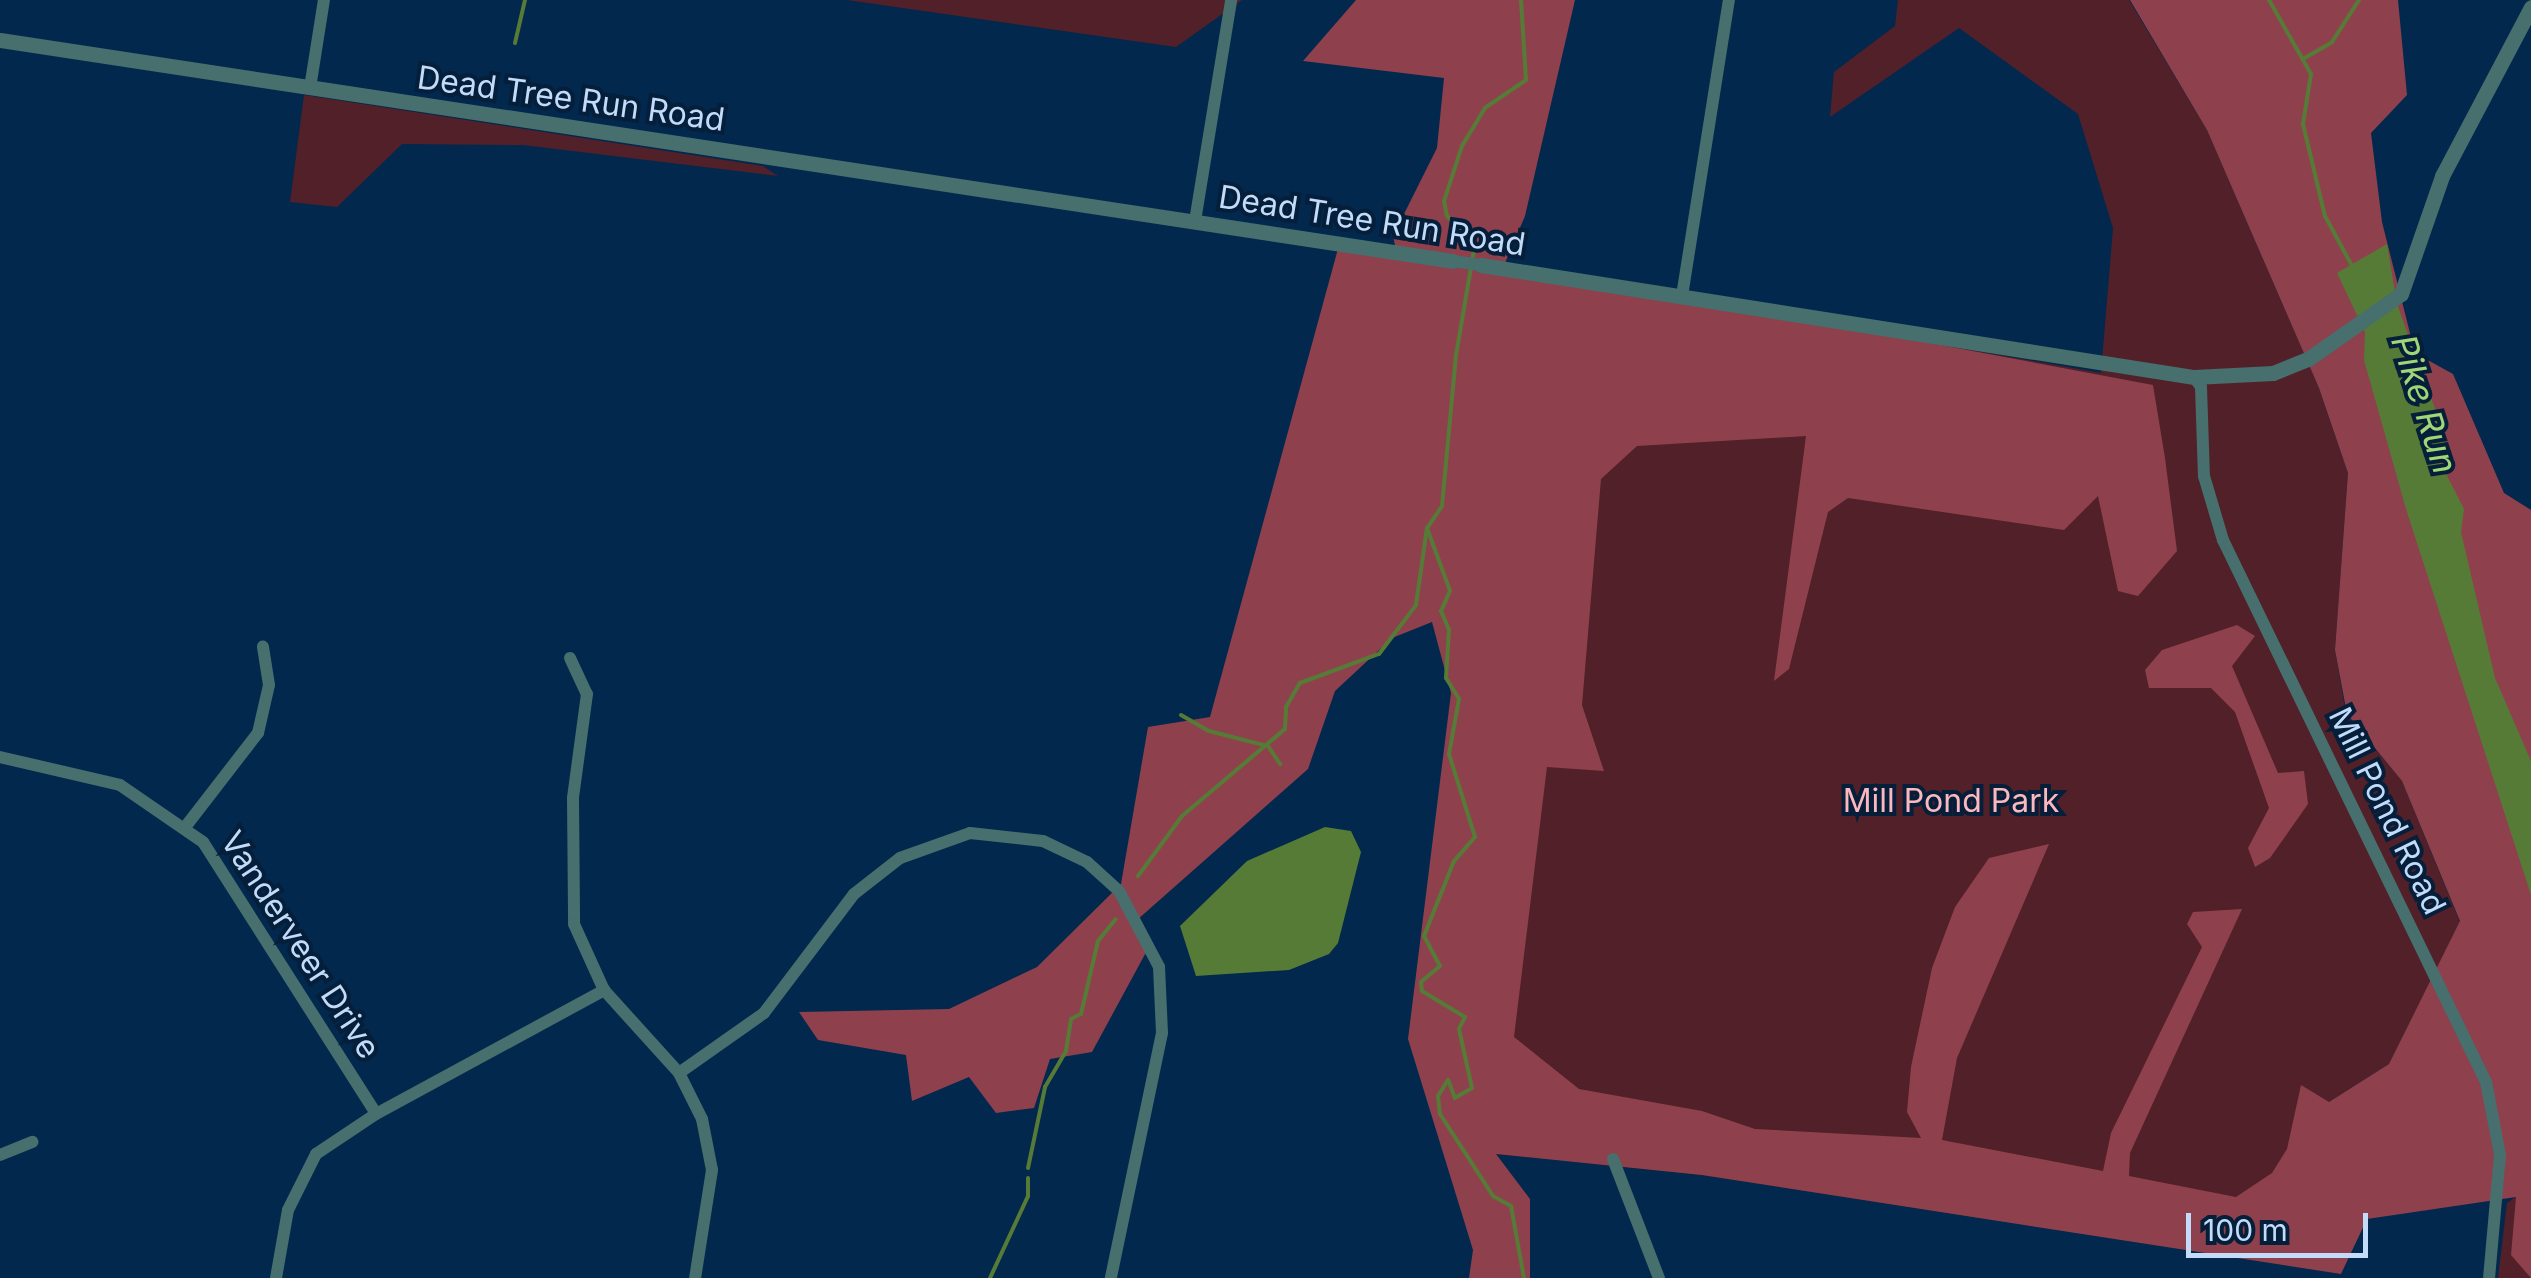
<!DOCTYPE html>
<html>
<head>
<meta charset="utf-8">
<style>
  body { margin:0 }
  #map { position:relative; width:2531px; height:1278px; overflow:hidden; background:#02284d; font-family:Inter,sans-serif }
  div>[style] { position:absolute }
  .green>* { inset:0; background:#522028 }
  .forest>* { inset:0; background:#8e414c }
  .water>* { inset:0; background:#567b37 }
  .stream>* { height:4px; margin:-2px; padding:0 2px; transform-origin:2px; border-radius:2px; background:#567b37 }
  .minor>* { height:12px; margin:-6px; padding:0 6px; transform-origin:6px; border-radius:6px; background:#466f6d }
  .tertiary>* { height:15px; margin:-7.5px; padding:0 7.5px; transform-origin:7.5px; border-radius:7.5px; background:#466f6d }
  span { translate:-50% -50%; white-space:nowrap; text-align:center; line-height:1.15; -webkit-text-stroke:8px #051e39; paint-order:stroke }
  .street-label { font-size:32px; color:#c1dbf9 }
  .park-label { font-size:32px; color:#fdb7be }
  .water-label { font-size:35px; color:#a1d677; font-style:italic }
  .scale { position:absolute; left:2186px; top:1213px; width:182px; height:45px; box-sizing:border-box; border:5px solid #c1dbf9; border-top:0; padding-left:12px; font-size:30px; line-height:35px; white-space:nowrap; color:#c1dbf9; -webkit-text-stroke:8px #051e39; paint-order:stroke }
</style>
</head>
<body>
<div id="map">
  <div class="green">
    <div style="clip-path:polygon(847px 0,1242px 0,1176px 47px)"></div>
    <div style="clip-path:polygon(1898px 0,2129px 0,2207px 130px,2319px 388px,2348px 473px,2335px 650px,2346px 714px,2402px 781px,2460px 922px,2389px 1064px,2329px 1102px,2247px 1259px,1702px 1175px,1499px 1154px,1606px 286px,2101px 373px,2113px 228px,2078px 114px,1959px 28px,1830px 117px,1834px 72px,1895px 26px)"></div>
    <div style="clip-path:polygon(304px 95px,763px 166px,778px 176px,523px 145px,402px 144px,337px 207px,290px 202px)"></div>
    <div style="clip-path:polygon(2531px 1186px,2531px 1278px,2498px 1278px,2507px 1203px)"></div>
  </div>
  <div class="forest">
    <div style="clip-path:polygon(1356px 0,1575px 0,1525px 216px,1505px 263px,2153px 385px,2165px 458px,2177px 551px,2138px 596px,2118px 591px,2098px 496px,2064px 530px,1848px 498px,1828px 512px,1789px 669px,1774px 681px,1806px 436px,1637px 446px,1601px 479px,1582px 705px,1604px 771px,1547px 767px,1514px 1037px,1579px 1089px,1702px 1111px,1755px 1129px,1921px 1138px,1907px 1112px,1911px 1067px,1932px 968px,1955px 907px,1989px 858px,2049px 844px,1957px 1058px,1942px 1140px,2103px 1171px,2111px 1133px,2202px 947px,2187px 924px,2193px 912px,2242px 909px,2130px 1153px,2129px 1176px,2236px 1197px,2272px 1173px,2287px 1149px,2301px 1085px,2329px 1102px,2389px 1064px,2460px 921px,2402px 781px,2347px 714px,2335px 650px,2348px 473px,2319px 388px,2207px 130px,2130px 0,2398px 0,2407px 95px,2371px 133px,2382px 222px,2415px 353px,2453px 374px,2504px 493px,2531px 510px,2531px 1278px,2511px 1255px,2516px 1197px,2367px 1219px,2341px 1274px,1702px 1175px,1496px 1154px,1530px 1199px,1530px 1278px,1469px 1278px,1473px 1250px,1408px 1039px,1451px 693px,1432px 622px,1392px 638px,1335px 691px,1308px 769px,1137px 920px,1150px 945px,1092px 1052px,1050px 1059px,1034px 1108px,996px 1113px,969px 1077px,912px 1101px,906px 1055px,818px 1040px,799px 1012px,949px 1009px,1037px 967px,1121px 884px,1148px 727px,1210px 717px,1339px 245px,1397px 255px,1393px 236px,1437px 148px,1444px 78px,1303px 61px)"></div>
    <div style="clip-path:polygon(2237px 625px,2255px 636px,2232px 666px,2278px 773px,2304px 771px,2308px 804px,2270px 858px,2255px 867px,2248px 848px,2269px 808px,2235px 712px,2211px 688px,2149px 688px,2145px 670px,2162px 650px)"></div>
  </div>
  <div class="water">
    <div style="clip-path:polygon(2387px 244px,2397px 304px,2445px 436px,2440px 462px,2464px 509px,2461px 532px,2495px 678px,2531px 761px,2531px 895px,2406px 509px,2364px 360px,2365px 332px,2337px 273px)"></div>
    <div style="clip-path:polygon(1325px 827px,1351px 831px,1361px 852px,1338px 943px,1329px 954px,1289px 970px,1196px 976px,1180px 926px,1247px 861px)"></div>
  </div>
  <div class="stream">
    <div style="left:1521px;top:0;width:80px;rotate:86.4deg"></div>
    <div style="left:1526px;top:80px;width:50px;rotate:145.7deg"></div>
    <div style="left:1485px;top:108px;width:44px;rotate:121.2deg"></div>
    <div style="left:1462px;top:146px;width:58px;rotate:108.1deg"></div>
    <div style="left:1444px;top:201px;width:15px;rotate:79deg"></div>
    <div style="left:1447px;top:216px;width:40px;rotate:45deg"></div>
    <div style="left:1475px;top:244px;width:113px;rotate:99.7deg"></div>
    <div style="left:1456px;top:355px;width:152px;rotate:95.3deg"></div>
    <div style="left:1442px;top:506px;width:27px;rotate:124deg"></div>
    <div style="left:1427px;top:528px;width:67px;rotate:69.9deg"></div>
    <div style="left:1450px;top:591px;width:22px;rotate:114deg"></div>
    <div style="left:1441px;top:611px;width:21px;rotate:67deg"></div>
    <div style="left:1449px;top:630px;width:48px;rotate:93.6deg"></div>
    <div style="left:1446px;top:678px;width:25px;rotate:58deg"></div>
    <div style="left:1459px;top:699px;width:56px;rotate:100.3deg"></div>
    <div style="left:1449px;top:754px;width:87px;rotate:72.6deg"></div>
    <div style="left:1475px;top:837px;width:32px;rotate:131deg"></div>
    <div style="left:1454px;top:861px;width:81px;rotate:111.8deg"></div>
    <div style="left:1424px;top:936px;width:34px;rotate:62deg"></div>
    <div style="left:1440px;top:966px;width:25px;rotate:140deg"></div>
    <div style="left:1421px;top:982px;width:9px;rotate:84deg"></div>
    <div style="left:1422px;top:991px;width:50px;rotate:31.2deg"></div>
    <div style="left:1465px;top:1017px;width:13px;rotate:117deg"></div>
    <div style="left:1459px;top:1029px;width:60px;rotate:77.6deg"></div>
    <div style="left:1472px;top:1088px;width:20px;rotate:150deg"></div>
    <div style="left:1455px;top:1098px;width:19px;rotate:-111deg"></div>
    <div style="left:1448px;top:1080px;width:19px;rotate:122deg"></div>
    <div style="left:1438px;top:1096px;width:18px;rotate:84deg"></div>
    <div style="left:1440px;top:1114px;width:98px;rotate:57.1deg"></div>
    <div style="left:1493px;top:1196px;width:21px;rotate:29deg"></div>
    <div style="left:1511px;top:1206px;width:73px;rotate:79.8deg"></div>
    <div style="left:2269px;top:0;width:85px;rotate:60.4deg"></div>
    <div style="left:2311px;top:74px;width:51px;rotate:99.1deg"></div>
    <div style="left:2303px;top:124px;width:95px;rotate:76.6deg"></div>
    <div style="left:2325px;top:216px;width:57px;rotate:61.6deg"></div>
    <div style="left:515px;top:43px;width:44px;rotate:-76.9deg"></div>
    <div style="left:2303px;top:59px;width:34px;rotate:-30deg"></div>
    <div style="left:2332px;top:42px;width:50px;rotate:-57.3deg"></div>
    <div style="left:1181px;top:715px;width:32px;rotate:30deg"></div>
    <div style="left:1209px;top:731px;width:61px;rotate:14.3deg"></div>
    <div style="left:1268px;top:746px;width:22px;rotate:56deg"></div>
    <div style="left:1138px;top:876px;width:74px;rotate:-53.7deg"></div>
    <div style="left:1182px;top:816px;width:135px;rotate:-40.2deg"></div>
    <div style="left:1285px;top:729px;width:22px;rotate:-87deg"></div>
    <div style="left:1286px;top:707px;width:28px;rotate:-60deg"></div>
    <div style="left:1300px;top:683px;width:84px;rotate:-20.2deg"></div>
    <div style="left:1379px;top:654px;width:61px;rotate:-52.9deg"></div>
    <div style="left:1416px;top:605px;width:78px;rotate:-81.9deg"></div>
    <div style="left:1028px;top:1168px;width:83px;rotate:-78.1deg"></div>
    <div style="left:1045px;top:1087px;width:42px;rotate:-59.7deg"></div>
    <div style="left:1066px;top:1051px;width:32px;rotate:-81deg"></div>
    <div style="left:1071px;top:1019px;width:11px;rotate:-27deg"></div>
    <div style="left:1081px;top:1014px;width:75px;rotate:-76.9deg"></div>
    <div style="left:1098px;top:941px;width:28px;rotate:-51deg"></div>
    <div style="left:990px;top:1278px;width:90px;rotate:-65.1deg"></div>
    <div style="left:1028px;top:1196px;width:18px;rotate:-90deg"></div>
  </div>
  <div class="minor">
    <div style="left:310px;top:88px;width:89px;rotate:-81deg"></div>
    <div style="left:1195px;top:221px;width:224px;rotate:-80.7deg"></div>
    <div style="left:1452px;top:261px;width:29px;rotate:8deg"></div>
    <div style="left:1682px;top:296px;width:300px;rotate:-81deg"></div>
    <div style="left:2194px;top:377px;width:12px;rotate:55deg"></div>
    <div style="left:2201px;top:387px;width:89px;rotate:88.1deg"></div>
    <div style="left:2204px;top:476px;width:67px;rotate:73.5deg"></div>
    <div style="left:2223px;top:540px;width:602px;rotate:64.12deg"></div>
    <div style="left:2486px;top:1082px;width:74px;rotate:79.1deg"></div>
    <div style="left:2500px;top:1155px;width:123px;rotate:95.1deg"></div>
    <div style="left:570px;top:658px;width:40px;rotate:65deg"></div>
    <div style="left:587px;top:694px;width:105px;rotate:97.7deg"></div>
    <div style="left:573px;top:798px;width:126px;rotate:89.5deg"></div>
    <div style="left:574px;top:924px;width:72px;rotate:65.6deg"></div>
    <div style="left:604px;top:990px;width:112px;rotate:47.9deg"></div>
    <div style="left:679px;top:1073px;width:51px;rotate:63.4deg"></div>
    <div style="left:702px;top:1119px;width:52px;rotate:78.9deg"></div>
    <div style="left:712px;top:1170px;width:109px;rotate:98.9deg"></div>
    <div style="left:0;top:757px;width:123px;rotate:13.1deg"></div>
    <div style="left:120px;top:785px;width:101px;rotate:34.5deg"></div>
    <div style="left:203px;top:842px;width:322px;rotate:57.5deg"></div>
    <div style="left:186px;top:826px;width:118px;rotate:-52.3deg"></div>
    <div style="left:258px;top:733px;width:49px;rotate:-77.1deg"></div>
    <div style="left:269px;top:685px;width:39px;rotate:-99deg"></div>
    <div style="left:679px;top:1073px;width:104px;rotate:-35.2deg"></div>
    <div style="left:764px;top:1013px;width:149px;rotate:-52.9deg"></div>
    <div style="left:854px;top:894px;width:58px;rotate:-38deg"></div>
    <div style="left:900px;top:858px;width:74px;rotate:-19.7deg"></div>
    <div style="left:970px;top:833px;width:73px;rotate:6.3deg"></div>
    <div style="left:1043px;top:841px;width:49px;rotate:25.5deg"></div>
    <div style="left:1087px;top:862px;width:43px;rotate:42.2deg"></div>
    <div style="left:1119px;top:891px;width:86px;rotate:62.2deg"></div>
    <div style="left:1159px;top:967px;width:66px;rotate:87.4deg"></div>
    <div style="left:1162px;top:1033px;width:250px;rotate:101.8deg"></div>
    <div style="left:0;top:1155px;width:35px;rotate:-22deg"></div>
    <div style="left:1613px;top:1159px;width:128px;rotate:68.9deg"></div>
    <div style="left:276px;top:1278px;width:69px;rotate:-80deg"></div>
    <div style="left:288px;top:1210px;width:63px;rotate:-63.4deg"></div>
    <div style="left:316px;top:1154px;width:72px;rotate:-33.7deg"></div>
    <div style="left:376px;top:1114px;width:260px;rotate:-28.5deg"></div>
  </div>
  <div class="tertiary">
    <div style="left:0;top:40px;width:1469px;rotate:8.65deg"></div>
    <div style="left:1481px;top:265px;width:722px;rotate:8.93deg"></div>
    <div style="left:2194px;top:377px;width:79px;rotate:-2.9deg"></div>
    <div style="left:2273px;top:373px;width:38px;rotate:-22deg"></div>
    <div style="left:2308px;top:359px;width:113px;rotate:-35deg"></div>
    <div style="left:2401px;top:294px;width:125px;rotate:-70.8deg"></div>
    <div style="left:2442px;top:176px;width:191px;rotate:-62.2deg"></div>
  </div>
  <div class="street-label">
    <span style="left:571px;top:99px;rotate:8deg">Dead Tree Run Road</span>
    <span style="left:1372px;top:221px;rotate:9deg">Dead Tree Run Road</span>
    <span style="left:2387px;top:811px;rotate:64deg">Mill Pond Road</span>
    <span style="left:300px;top:945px;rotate:57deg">Vanderveer Drive</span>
  </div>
  <div class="park-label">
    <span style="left:1951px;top:801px">Mill Pond Park</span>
  </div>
  <div class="water-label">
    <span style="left:2425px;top:404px;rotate:72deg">Pike Run</span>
  </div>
  <div class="scale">100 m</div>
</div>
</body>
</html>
